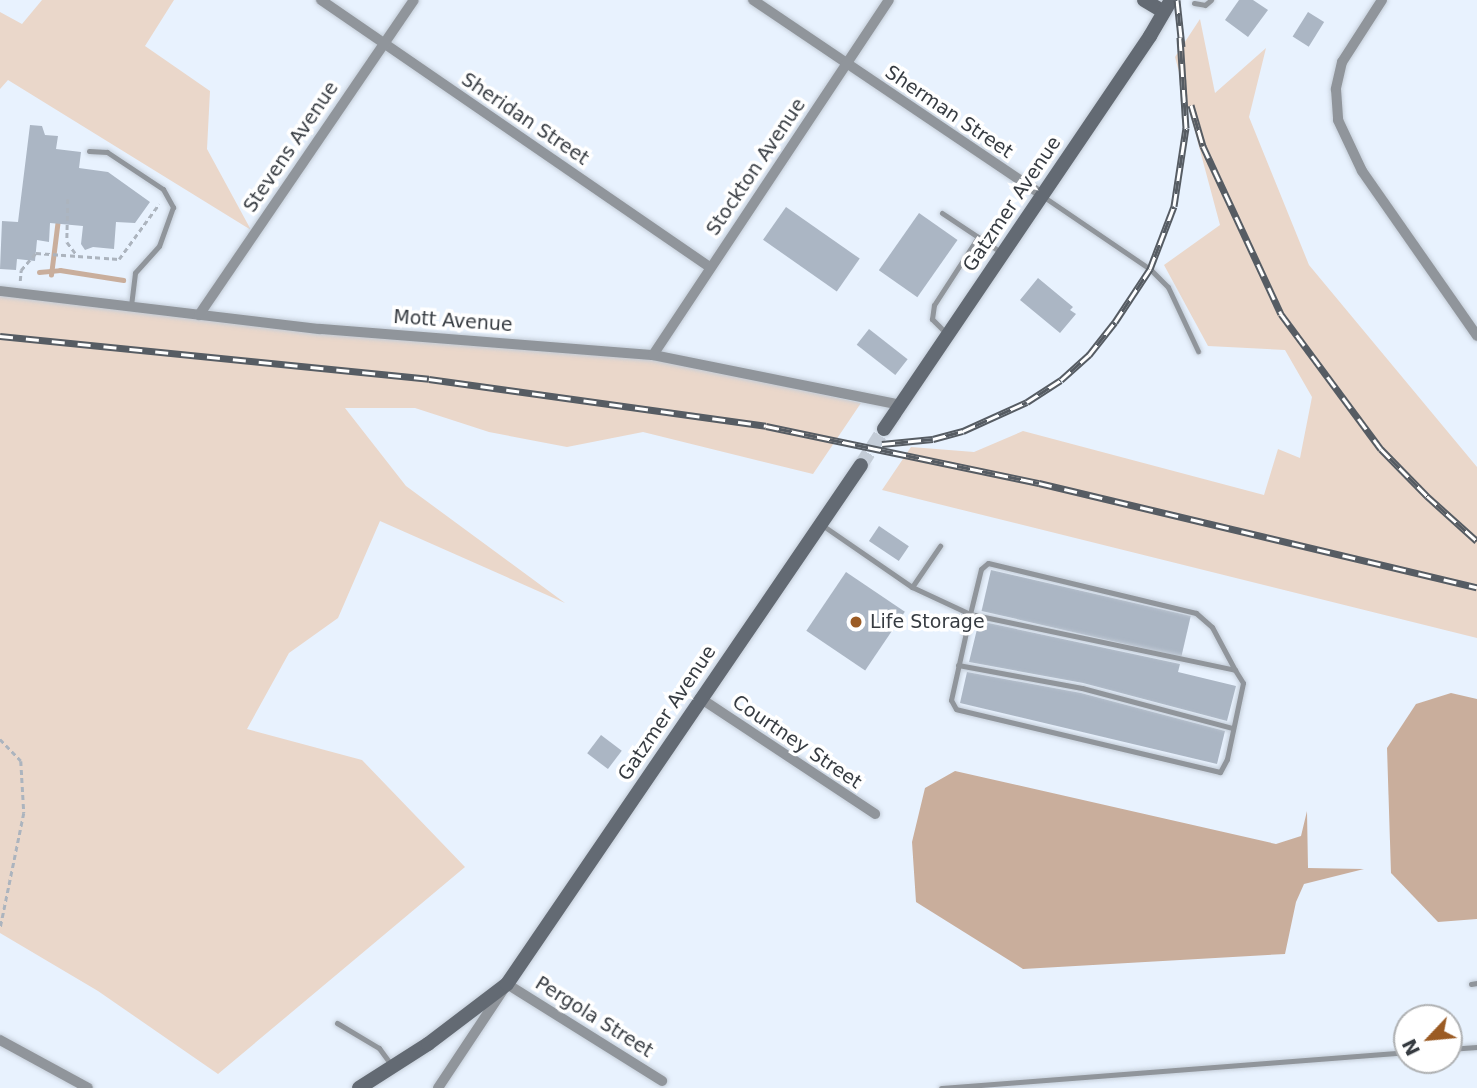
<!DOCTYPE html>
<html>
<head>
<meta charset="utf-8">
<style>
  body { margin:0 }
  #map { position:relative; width:1477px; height:1088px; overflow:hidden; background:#e8f2fe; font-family:"DejaVu Sans",sans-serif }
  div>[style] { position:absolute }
  .green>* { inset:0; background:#ead7ca }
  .water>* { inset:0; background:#c9ae9c }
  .stream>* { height:4.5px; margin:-2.25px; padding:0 2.25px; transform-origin:2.25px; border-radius:2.25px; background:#c9ae9c }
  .building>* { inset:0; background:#abb6c4; transform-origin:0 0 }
  .secondary-tunnel>* { height:14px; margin-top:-7px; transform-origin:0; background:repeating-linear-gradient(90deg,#c4cdd8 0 14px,transparent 0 21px) }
  .path>* { height:2.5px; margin-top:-1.25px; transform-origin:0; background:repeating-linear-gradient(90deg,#acb4be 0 5px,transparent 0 8.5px) }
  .roads { filter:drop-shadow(0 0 2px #c4cdd8) drop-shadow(0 0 2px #c4cdd8) }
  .lane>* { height:5px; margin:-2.5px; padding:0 2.5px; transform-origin:2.5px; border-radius:2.5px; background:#90959b }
  .street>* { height:10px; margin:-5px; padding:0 5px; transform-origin:5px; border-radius:5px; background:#90959b }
  .secondary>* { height:14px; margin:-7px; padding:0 7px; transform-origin:7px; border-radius:7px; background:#636a73 }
  .rail>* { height:7px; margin-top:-3.5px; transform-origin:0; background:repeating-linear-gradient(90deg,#fff 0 13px,#565c63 0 26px); box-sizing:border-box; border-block:2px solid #565c63 }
  .dots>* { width:19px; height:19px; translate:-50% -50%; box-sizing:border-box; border:4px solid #fff; border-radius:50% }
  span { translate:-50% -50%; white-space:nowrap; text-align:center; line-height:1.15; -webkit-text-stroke:7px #fff; paint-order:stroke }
  .street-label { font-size:19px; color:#363b41 }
  .poi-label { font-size:19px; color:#363b41 }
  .left { translate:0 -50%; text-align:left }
  .north { position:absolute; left:1393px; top:1004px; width:70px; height:70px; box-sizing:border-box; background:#fff; border:2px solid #afb1b3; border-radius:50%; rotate:244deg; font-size:19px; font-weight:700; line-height:28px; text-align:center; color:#363b41 }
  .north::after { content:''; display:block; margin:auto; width:24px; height:32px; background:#9b5b24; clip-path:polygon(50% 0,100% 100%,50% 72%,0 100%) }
</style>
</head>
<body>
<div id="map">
  <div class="green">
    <div style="clip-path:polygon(42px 0,174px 0,145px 46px,210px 91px,207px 149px,251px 230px,8px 80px,0 89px,0 12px,22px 24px)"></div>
    <div style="clip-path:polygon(1200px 19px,1215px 93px,1266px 48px,1249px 117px,1309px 265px,1477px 467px,1477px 638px,882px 490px,911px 447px,974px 452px,1023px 431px,1264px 495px,1278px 449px,1300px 458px,1312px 397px,1285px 350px,1208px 346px,1164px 265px,1220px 225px,1175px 57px)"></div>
    <div style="clip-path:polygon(0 293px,655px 358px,861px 403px,813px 474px,643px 432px,567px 447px,489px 432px,415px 408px,345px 408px,406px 486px,565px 603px,380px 521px,338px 618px,289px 653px,247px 729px,362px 760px,465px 867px,218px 1074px,98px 991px,0 933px)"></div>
  </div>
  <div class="water">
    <div style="clip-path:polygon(1451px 693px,1477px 699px,1477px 919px,1438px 922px,1391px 873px,1387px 748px,1416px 704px)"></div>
    <div style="clip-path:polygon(955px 771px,1276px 844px,1301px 836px,1307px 811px,1308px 868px,1364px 869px,1304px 884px,1296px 902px,1285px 954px,1023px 969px,916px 902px,912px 842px,925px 788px)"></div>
  </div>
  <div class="stream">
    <div style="left:39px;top:272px;width:21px;rotate:-5deg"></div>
    <div style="left:60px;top:270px;width:64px;rotate:9deg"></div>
    <div style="left:51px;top:275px;width:56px;rotate:-82.9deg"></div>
  </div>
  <div class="building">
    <div style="clip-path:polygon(1239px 0,1253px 0,1268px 10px,1248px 37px,1225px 20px)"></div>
    <div style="left:1308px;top:12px;width:19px;height:29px;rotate:32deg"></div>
    <div style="clip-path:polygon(30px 125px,42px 126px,45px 135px,58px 136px,56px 149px,81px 152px,79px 168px,108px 172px,150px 202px,135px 223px,116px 222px,114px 249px,93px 247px,85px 250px,81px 244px,83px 226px,50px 223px,49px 242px,37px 240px,35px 261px,17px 259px,16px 270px,0 269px,2px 221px,18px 222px)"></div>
    <div style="left:786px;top:207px;width:90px;height:40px;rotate:35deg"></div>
    <div style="left:919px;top:213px;width:47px;height:70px;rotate:35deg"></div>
    <div style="clip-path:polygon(1038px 278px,1073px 307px,1070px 310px,1076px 314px,1060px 333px,1020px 300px)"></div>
    <div style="left:869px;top:329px;width:49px;height:20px;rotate:38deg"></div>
    <div style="left:879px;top:526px;width:36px;height:18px;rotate:34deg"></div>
    <div style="left:991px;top:570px;width:205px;height:42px;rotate:13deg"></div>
    <div style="left:846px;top:572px;width:71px;height:71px;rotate:34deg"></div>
    <div style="clip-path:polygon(979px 621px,1180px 664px,1178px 672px,1236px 686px,1227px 721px,1083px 683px,969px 662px)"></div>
    <div style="clip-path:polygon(967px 672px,1081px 693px,1225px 731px,1217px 764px,960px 703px)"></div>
    <div style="left:601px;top:735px;width:26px;height:23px;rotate:37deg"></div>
  </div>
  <div class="secondary-tunnel">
    <div style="left:861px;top:465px;width:43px;rotate:-57.4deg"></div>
  </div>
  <div class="path">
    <div style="left:68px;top:199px;width:43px;rotate:91.3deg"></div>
    <div style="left:67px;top:242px;width:15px;rotate:53deg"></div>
    <div style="left:20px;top:281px;width:11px;rotate:-85deg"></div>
    <div style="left:21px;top:270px;width:23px;rotate:-49deg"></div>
    <div style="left:36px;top:253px;width:83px;rotate:4.1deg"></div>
    <div style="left:119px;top:259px;width:68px;rotate:-54deg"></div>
    <div style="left:0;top:739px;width:30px;rotate:46deg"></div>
    <div style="left:21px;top:761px;width:52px;rotate:86.7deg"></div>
    <div style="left:24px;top:813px;width:119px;rotate:101.6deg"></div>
  </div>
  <div class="roads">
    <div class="lane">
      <div style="left:1194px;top:3px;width:11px;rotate:10deg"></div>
      <div style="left:1205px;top:5px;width:8px;rotate:-40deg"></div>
      <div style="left:89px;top:151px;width:18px;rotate:3deg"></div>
      <div style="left:107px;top:152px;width:67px;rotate:33.5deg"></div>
      <div style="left:163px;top:189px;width:21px;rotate:61deg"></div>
      <div style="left:173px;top:207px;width:41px;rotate:109.7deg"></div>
      <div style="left:159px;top:246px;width:36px;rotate:132deg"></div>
      <div style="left:135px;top:273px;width:33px;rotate:97deg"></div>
      <div style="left:1044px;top:197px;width:128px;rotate:34.2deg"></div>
      <div style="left:1150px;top:269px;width:25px;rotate:45deg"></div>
      <div style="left:1168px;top:287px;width:71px;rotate:64.9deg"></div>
      <div style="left:942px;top:213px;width:72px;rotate:33.7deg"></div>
      <div style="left:946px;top:333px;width:20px;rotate:-135deg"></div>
      <div style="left:932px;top:319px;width:14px;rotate:-82deg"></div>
      <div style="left:934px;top:305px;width:81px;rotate:-57.1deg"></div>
      <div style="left:822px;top:525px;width:109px;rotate:34.6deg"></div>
      <div style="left:912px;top:587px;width:50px;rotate:-55.7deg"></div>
      <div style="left:912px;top:587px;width:64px;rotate:25deg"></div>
      <div style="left:970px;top:614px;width:271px;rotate:11.9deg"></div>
      <div style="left:1235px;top:670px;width:15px;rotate:58deg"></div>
      <div style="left:1243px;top:683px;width:78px;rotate:101.9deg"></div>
      <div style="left:1227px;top:759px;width:15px;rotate:118deg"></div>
      <div style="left:1220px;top:772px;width:271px;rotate:-166.6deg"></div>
      <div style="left:956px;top:709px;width:10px;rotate:-119deg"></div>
      <div style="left:951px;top:700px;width:88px;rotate:-77.5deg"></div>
      <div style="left:970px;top:614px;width:46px;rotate:-76.3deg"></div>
      <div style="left:981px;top:569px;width:9px;rotate:-41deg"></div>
      <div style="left:988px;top:563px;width:214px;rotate:13.5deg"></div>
      <div style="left:1196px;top:613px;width:21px;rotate:41deg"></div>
      <div style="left:1212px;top:627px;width:49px;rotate:61.9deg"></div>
      <div style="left:958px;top:665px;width:126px;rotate:10.5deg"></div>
      <div style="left:1082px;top:688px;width:155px;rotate:14.9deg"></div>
      <div style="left:1471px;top:984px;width:6px;rotate:-9deg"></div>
      <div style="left:337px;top:1023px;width:49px;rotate:30.8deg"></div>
      <div style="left:379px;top:1048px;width:22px;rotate:54deg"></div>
      <div style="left:1449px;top:1049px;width:28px;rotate:-4deg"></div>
      <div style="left:941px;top:1088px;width:467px;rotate:-4.4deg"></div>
    </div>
    <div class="street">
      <div style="left:321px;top:0;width:472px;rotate:34.5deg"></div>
      <div style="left:753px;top:0;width:349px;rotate:34deg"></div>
      <div style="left:1382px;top:0;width:74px;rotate:122.8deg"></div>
      <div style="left:1342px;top:62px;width:28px;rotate:103deg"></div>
      <div style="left:1336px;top:89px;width:31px;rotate:86deg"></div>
      <div style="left:1338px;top:120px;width:56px;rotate:64.8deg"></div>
      <div style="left:1362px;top:171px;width:201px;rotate:55.1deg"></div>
      <div style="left:0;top:291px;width:322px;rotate:6.8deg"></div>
      <div style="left:320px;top:329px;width:334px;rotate:4.5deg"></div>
      <div style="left:653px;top:355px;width:253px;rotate:11.4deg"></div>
      <div style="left:199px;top:315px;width:381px;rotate:-55.7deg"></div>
      <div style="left:653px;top:355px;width:426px;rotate:-56.4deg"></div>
      <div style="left:700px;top:698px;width:210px;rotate:33.5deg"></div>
      <div style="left:0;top:1040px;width:100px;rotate:28.6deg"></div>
      <div style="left:438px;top:1088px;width:125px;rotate:-56.4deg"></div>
      <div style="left:507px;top:984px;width:183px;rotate:32deg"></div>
    </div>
    <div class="secondary">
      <div style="left:1144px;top:0;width:23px;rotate:31deg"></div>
      <div style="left:884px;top:429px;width:475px;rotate:-55.9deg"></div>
      <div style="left:1150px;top:36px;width:42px;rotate:-59.7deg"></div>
      <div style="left:359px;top:1088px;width:82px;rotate:-32.5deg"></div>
      <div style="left:428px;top:1044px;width:99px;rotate:-37.2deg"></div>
      <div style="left:507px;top:984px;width:628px;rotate:-55.7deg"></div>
    </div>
  </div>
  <div class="rail">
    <div style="left:1177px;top:0;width:47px;rotate:83.9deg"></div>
    <div style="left:1191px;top:105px;width:43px;rotate:73.7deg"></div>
    <div style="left:1203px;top:146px;width:185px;rotate:65.1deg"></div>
    <div style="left:1281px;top:314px;width:168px;rotate:53.5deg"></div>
    <div style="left:1381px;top:449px;width:66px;rotate:45.6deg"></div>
    <div style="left:1427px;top:496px;width:67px;rotate:42deg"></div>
    <div style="left:0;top:336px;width:431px;rotate:5.7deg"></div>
    <div style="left:429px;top:379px;width:340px;rotate:7.9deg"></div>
    <div style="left:766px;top:426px;width:279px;rotate:11.8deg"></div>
    <div style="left:1039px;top:483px;width:450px;rotate:13.4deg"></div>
    <div style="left:882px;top:444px;width:51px;rotate:-5.6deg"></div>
    <div style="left:933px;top:439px;width:31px;rotate:-15deg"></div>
    <div style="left:963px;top:431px;width:70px;rotate:-24.4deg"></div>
    <div style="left:1027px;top:402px;width:40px;rotate:-32.9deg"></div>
    <div style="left:1061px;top:380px;width:38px;rotate:-42deg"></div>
    <div style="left:1089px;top:355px;width:42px;rotate:-51.8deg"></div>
    <div style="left:1115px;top:322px;width:64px;rotate:-56.6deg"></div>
    <div style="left:1150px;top:269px;width:67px;rotate:-69.1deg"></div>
    <div style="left:1174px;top:206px;width:79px;rotate:-81.3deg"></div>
    <div style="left:1186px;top:128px;width:91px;rotate:-93.8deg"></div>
  </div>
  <div class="dots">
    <div style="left:856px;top:622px;background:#9b5b24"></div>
  </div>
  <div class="street-label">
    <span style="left:949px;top:112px;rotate:34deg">Sherman Street</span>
    <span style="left:525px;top:119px;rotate:34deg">Sheridan Street</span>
    <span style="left:291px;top:147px;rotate:-56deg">Stevens Avenue</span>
    <span style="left:756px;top:167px;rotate:-56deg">Stockton Avenue</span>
    <span style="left:1012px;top:204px;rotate:-56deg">Gatzmer Avenue</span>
    <span style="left:453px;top:321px;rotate:4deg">Mott Avenue</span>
    <span style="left:667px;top:713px;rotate:-56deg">Gatzmer Avenue</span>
    <span style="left:797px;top:742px;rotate:34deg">Courtney Street</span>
    <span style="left:594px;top:1017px;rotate:32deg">Pergola Street</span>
  </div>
  <div class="poi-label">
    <span class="left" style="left:870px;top:622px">Life Storage</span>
  </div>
  <div class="north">N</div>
</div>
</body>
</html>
